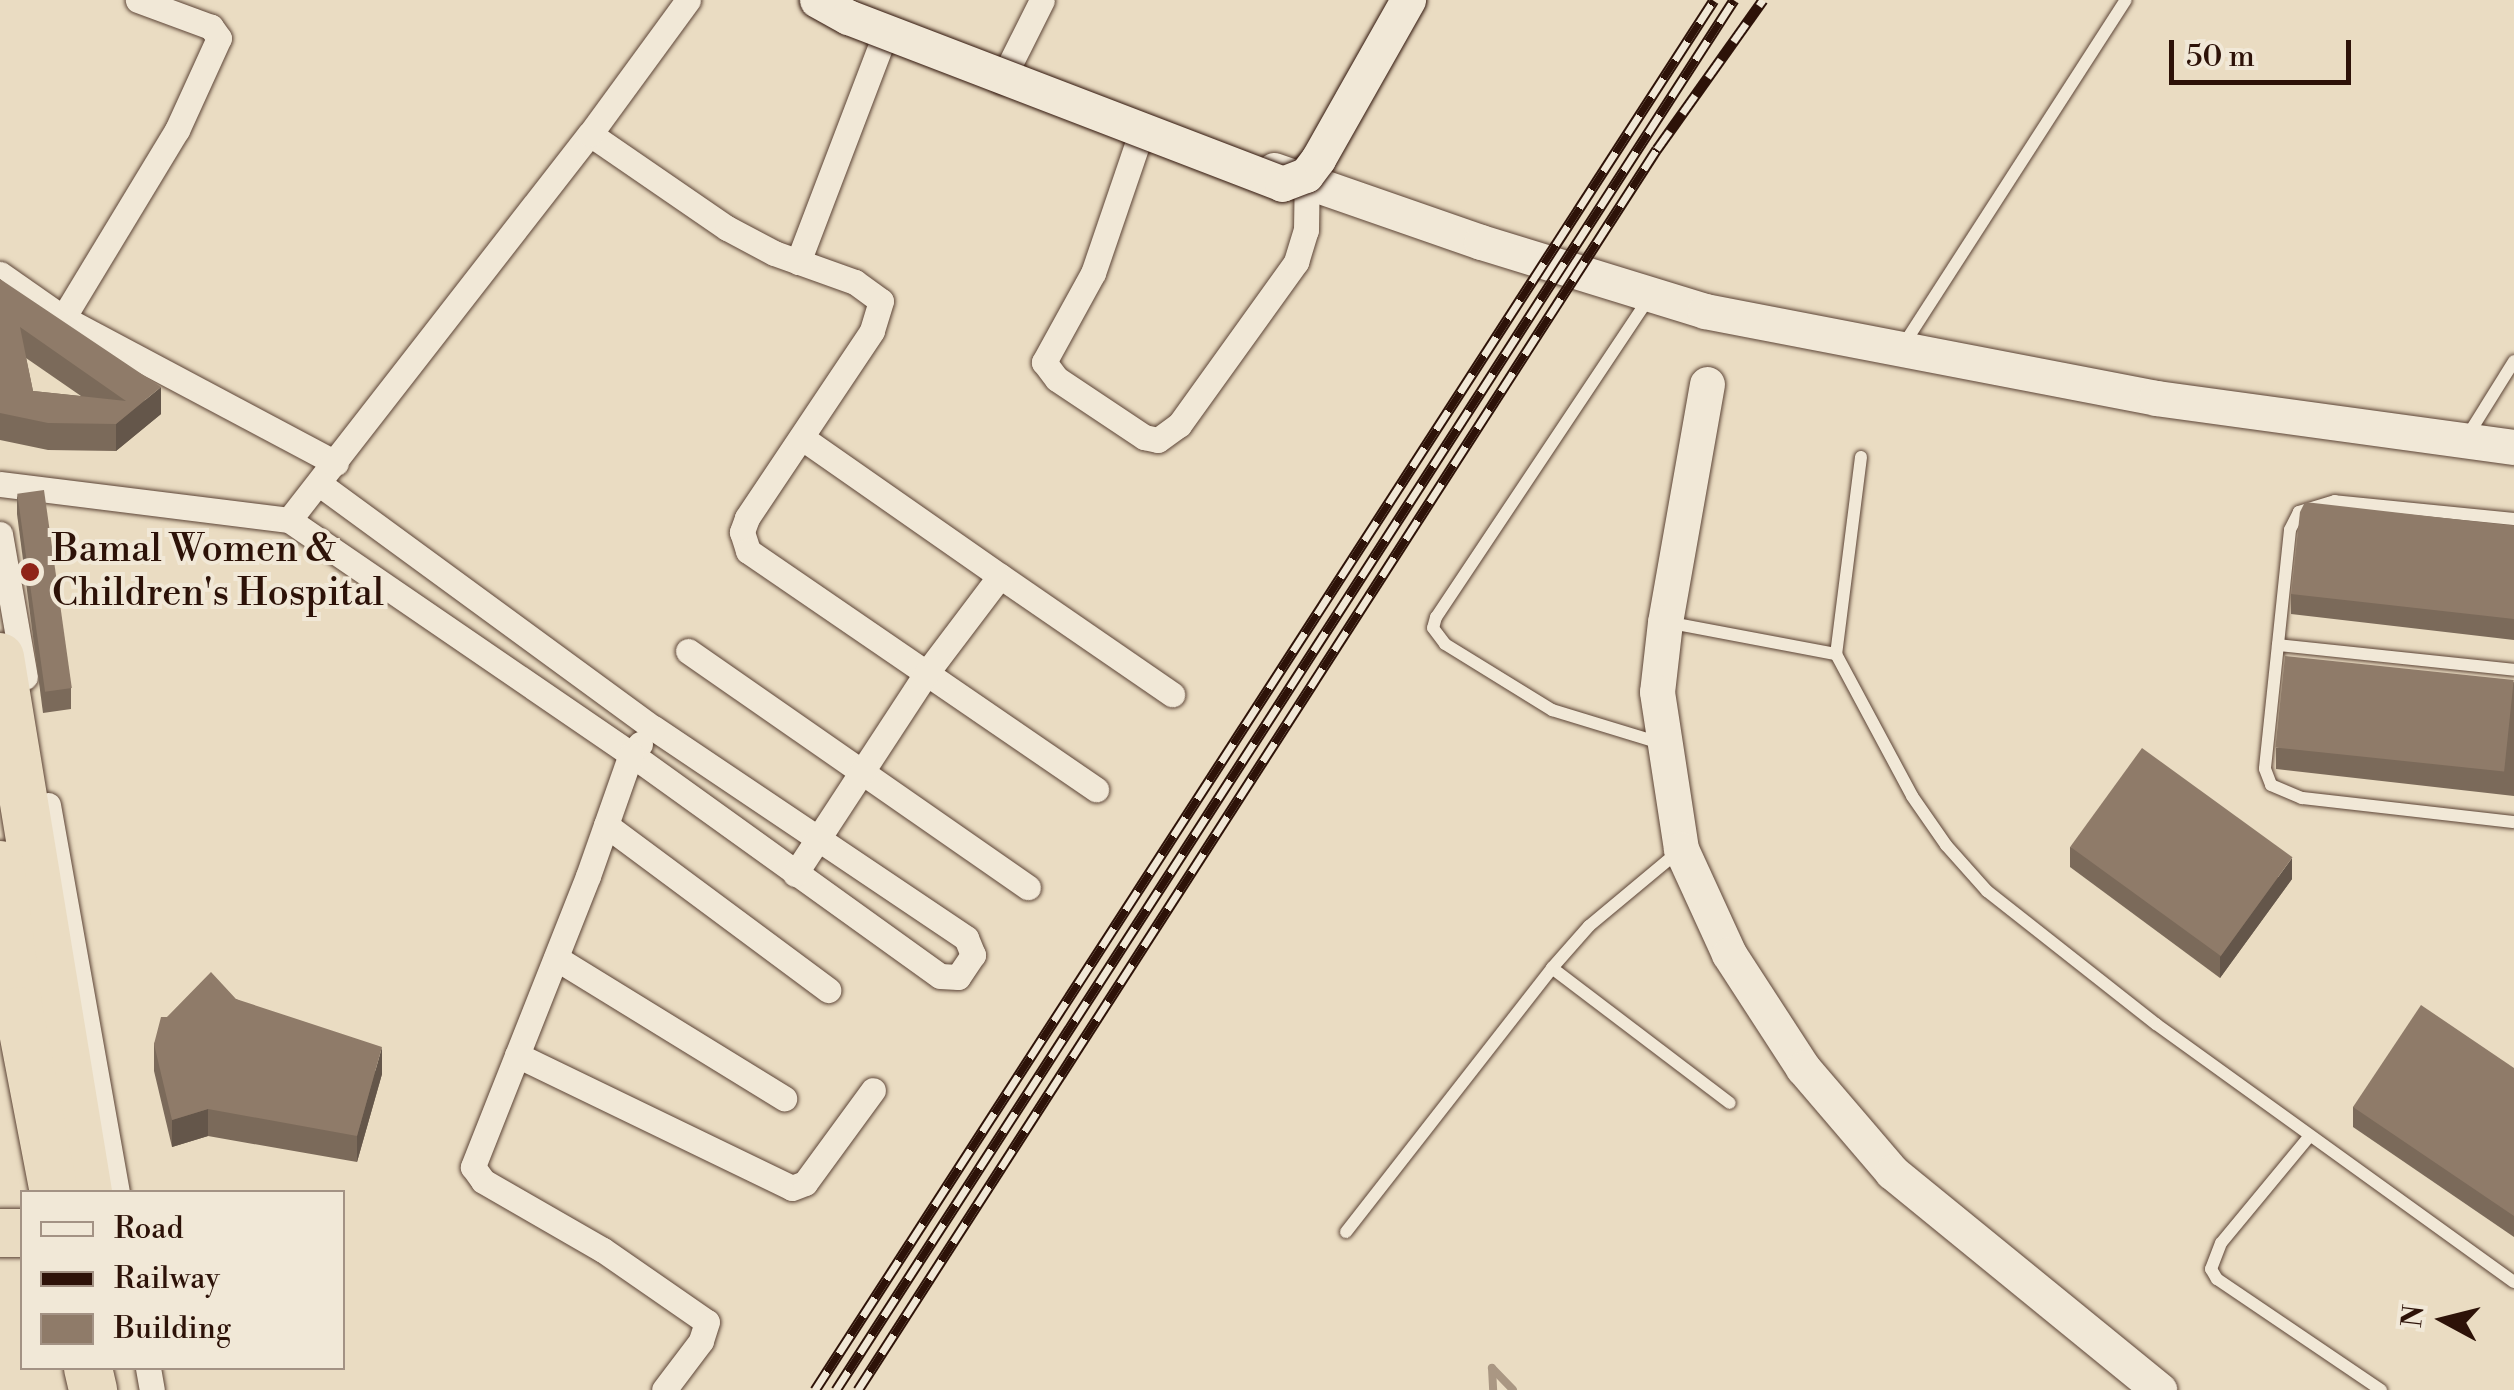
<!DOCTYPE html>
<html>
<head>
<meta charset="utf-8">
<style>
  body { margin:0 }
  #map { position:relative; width:2514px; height:1390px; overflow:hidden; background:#eadcc2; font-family:"Libre Bodoni",serif }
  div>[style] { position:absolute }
  .stream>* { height:8px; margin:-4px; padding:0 4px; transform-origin:4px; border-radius:4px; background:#aa9783 }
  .roads { filter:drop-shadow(0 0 2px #5c4436) drop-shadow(0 0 2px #5c4436) }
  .lane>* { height:12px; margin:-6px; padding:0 6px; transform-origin:6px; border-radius:6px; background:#f1e8d7 }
  .street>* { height:25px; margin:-12.5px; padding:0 12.5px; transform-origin:12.5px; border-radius:12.5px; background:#f1e8d7 }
  .secondary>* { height:35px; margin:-17.5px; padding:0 17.5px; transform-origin:17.5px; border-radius:17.5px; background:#f1e8d7 }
  .highway>* { height:48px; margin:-24px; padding:0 24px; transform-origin:24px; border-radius:24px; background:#eadcc2 }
  .rail>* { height:11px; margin-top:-5.5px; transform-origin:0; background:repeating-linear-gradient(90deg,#f1e8d7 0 22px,#2d1208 0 44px); box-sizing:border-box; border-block:2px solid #2d1208 }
  .bridges { filter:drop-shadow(0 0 2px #2d1208) drop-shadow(0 0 2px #2d1208) }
  .secondary-bridge>* { height:35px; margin:-17.5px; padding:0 17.5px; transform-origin:17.5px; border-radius:17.5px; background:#f1e8d7 }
  .wall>* { inset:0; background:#7b6a5a }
  .shaded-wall>* { inset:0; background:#64564a }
  .building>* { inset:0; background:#8f7b69; transform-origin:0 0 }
  .dots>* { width:28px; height:28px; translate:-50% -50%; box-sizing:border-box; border:5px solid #f1e8d7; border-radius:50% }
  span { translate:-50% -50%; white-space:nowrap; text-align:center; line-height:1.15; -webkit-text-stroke:8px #f1e8d7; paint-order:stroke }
  .poi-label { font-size:38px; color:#2d1208 }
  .left { translate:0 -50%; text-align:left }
  .legend { position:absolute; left:20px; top:1190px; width:325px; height:180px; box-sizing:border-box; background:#f1e8d7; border:2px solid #a39284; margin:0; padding:12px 18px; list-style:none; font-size:30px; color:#2d1208 }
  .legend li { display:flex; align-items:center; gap:20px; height:50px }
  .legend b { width:50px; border:2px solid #a39284 }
  .north { position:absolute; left:2394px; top:1270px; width:100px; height:100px; -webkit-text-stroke:8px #f1e8d7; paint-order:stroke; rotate:277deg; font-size:28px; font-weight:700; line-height:40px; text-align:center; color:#2d1208 }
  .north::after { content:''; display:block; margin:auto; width:35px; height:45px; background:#2d1208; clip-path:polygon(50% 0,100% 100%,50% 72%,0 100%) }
  .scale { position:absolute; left:2169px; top:40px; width:182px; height:45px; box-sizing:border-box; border:5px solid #2d1208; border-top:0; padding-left:12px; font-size:30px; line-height:35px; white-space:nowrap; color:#2d1208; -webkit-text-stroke:8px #f1e8d7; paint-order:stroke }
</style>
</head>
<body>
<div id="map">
  <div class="stream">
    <div style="left:1492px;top:1368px;width:30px;rotate:46deg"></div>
    <div style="left:1492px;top:1368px;width:22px;rotate:87deg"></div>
  </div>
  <div class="roads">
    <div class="lane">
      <div style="left:1649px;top:298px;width:384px;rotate:123.7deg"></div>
      <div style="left:1436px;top:617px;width:11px;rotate:105deg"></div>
      <div style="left:1433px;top:628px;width:20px;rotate:53deg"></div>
      <div style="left:1445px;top:644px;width:126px;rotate:31.7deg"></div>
      <div style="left:1552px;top:710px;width:113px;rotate:17deg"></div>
      <div style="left:1904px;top:344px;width:409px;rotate:-57.2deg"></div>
      <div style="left:2468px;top:435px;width:87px;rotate:-58.1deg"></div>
      <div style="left:1861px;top:457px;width:199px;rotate:97.2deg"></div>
      <div style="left:1836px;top:654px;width:161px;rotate:61.8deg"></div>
      <div style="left:1912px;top:796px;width:60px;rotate:55.2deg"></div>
      <div style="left:1946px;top:845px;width:62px;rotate:48.3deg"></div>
      <div style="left:1987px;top:891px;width:215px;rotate:38.2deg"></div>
      <div style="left:2156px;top:1024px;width:441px;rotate:35.8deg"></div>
      <div style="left:2514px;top:519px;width:180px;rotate:-174.3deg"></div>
      <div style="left:2335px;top:501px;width:38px;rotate:163deg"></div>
      <div style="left:2299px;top:512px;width:20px;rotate:117deg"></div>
      <div style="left:2290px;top:530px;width:240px;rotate:96deg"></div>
      <div style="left:2265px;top:769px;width:17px;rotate:69deg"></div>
      <div style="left:2271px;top:785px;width:34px;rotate:23deg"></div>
      <div style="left:2302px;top:798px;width:213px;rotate:6.5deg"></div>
      <div style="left:1666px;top:622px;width:173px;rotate:10.7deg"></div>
      <div style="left:2278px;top:645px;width:237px;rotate:6deg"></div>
      <div style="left:1552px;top:968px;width:223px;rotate:37.2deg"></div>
      <div style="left:2308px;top:1138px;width:136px;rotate:129.6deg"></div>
      <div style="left:2221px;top:1243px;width:28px;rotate:111deg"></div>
      <div style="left:2211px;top:1269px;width:12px;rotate:59deg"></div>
      <div style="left:2217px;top:1279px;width:198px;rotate:34.1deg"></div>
      <div style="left:1346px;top:1232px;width:335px;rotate:-52deg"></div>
      <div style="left:1552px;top:968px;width:56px;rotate:-48.6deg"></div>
      <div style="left:1589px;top:926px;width:117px;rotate:-39.8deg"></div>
    </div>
    <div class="street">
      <div style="left:1002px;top:80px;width:89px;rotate:-63.4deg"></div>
      <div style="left:1142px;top:130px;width:151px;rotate:108.9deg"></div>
      <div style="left:1093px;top:273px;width:102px;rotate:118.8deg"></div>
      <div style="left:1044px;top:362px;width:21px;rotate:53deg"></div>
      <div style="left:1057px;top:379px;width:105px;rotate:33.7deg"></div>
      <div style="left:1144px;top:437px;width:14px;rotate:12deg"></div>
      <div style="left:1158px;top:440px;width:26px;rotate:-36deg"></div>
      <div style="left:1179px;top:425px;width:201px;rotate:-54.3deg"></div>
      <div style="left:1296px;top:262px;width:34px;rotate:-73deg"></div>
      <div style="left:1306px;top:230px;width:64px;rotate:-89.1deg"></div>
      <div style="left:590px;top:134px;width:166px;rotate:34.5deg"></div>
      <div style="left:727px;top:228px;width:53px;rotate:28deg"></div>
      <div style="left:774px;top:253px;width:86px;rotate:19.7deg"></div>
      <div style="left:855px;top:282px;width:32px;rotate:36deg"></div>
      <div style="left:881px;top:301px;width:31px;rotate:107deg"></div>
      <div style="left:872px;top:331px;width:225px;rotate:123.8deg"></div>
      <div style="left:747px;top:518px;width:15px;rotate:110deg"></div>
      <div style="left:742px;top:532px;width:20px;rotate:72deg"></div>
      <div style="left:748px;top:551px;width:422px;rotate:34.4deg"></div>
      <div style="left:798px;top:262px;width:241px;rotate:-69.1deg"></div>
      <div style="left:0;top:274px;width:77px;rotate:34.9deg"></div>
      <div style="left:63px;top:318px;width:309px;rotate:28deg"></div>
      <div style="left:63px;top:318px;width:220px;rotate:-58.8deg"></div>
      <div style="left:177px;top:130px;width:101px;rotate:-65.5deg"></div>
      <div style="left:219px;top:38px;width:14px;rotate:-126deg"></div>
      <div style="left:211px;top:27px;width:78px;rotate:-159.7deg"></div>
      <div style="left:0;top:484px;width:291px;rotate:7.1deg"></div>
      <div style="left:289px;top:520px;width:489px;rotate:-52.1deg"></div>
      <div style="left:590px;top:134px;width:166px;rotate:-53.8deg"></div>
      <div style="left:289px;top:520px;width:414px;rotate:34.4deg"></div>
      <div style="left:631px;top:754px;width:380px;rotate:35.7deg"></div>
      <div style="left:940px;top:976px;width:18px;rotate:3deg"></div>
      <div style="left:958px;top:977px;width:27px;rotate:-56deg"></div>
      <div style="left:973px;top:955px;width:18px;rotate:-112deg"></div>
      <div style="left:966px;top:938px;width:377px;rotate:-146.1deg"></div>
      <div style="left:653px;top:728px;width:413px;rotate:-143.8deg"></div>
      <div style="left:0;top:534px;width:145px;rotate:80.1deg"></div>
      <div style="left:1000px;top:576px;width:209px;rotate:34.5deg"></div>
      <div style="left:688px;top:651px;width:414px;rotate:34.8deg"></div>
      <div style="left:640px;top:744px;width:13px;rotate:132deg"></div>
      <div style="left:631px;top:754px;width:129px;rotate:109.4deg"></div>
      <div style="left:588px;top:876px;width:313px;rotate:111.6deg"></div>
      <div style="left:473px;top:1167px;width:17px;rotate:54deg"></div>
      <div style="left:483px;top:1181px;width:138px;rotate:29.9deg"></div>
      <div style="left:603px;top:1250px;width:126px;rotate:34.7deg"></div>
      <div style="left:707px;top:1322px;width:20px;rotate:108deg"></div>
      <div style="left:701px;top:1341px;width:61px;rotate:127.1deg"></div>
      <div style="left:48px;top:805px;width:393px;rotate:79.9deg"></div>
      <div style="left:606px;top:825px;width:277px;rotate:36.6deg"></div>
      <div style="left:795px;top:874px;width:238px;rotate:-56.8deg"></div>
      <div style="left:925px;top:675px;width:124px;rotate:-52.9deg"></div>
      <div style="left:1000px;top:576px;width:241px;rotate:-145.1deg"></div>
      <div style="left:556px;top:958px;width:268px;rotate:31.6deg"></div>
      <div style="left:517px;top:1055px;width:305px;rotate:25.8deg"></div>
      <div style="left:792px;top:1188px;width:14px;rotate:-21deg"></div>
      <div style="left:805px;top:1183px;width:115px;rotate:-53.8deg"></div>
      <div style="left:148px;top:1368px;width:22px;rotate:80deg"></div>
    </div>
    <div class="secondary">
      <div style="left:1274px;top:170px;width:219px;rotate:19.2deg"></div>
      <div style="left:1481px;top:242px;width:234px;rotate:17.1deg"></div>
      <div style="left:1705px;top:311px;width:459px;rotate:10.9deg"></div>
      <div style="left:2156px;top:398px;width:361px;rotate:7.8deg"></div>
      <div style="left:1707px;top:384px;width:242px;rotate:100deg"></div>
      <div style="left:1665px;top:622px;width:70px;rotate:96.5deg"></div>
      <div style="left:1657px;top:692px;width:159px;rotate:81.3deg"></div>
      <div style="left:1681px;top:849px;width:115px;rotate:65.4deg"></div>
      <div style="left:1729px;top:954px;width:136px;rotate:57deg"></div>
      <div style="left:1803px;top:1068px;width:137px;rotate:49.4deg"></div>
      <div style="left:1892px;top:1172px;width:345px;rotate:39.2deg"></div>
    </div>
    <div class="highway">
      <div style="left:0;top:657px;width:542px;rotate:80.66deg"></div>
      <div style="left:0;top:865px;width:147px;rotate:82.6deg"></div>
      <div style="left:19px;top:1011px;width:184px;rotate:79.1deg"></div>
      <div style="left:0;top:1233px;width:22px"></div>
      <div style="left:88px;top:1368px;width:23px;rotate:77deg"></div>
    </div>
  </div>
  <div class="rail">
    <div style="left:815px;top:1390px;width:1655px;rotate:-57.11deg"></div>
    <div style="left:836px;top:1390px;width:1655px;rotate:-57.14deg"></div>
    <div style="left:858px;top:1390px;width:1476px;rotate:-57.23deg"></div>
    <div style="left:1657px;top:149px;width:183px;rotate:-54.6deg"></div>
  </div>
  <div class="bridges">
    <div class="secondary-bridge">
      <div style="left:817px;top:0;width:35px;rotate:29deg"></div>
      <div style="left:848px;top:17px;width:465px;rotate:21deg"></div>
      <div style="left:1282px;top:184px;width:26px;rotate:-21deg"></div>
      <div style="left:1306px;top:175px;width:20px;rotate:-53deg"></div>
      <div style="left:1318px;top:159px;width:183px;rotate:-60.5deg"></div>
    </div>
  </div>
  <div class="wall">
    <div style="clip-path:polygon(evenodd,0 279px,161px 414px,116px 451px,48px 450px,0 440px,0 279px,26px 358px,81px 396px,33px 391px,26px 358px)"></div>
    <div style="clip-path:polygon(17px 494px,71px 688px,71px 709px,43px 713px,17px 514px)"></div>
    <div style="clip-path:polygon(2514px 526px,2514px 640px,2291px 614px,2291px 594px)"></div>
    <div style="clip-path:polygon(2514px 682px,2514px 796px,2276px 769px,2276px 748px)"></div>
    <div style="clip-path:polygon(2070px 847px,2292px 879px,2220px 978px,2070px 867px)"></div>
    <div style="clip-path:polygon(236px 999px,382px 1074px,357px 1162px,208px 1136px,172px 1147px,154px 1071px,154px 1044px,167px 1017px)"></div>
    <div style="clip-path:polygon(2514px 1068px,2514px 1237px,2353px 1127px,2353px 1107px)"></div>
  </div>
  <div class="shaded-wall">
    <div style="clip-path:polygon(161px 387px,161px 414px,116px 451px,116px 424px)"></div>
    <div style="clip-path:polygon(2292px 858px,2292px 879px,2220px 978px,2220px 957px)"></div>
    <div style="clip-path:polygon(382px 1047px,382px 1074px,357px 1162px,357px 1136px)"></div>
    <div style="clip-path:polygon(208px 1109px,208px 1136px,172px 1147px,172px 1120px)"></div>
  </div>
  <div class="building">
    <div style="clip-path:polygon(evenodd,0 279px,161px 387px,116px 424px,48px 423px,0 413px,0 279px,20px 327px,126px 401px,33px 391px,20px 327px)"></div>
    <div style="left:44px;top:490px;width:200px;height:27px;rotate:82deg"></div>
    <div style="clip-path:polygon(2305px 502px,2514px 526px,2514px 619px,2291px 594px,2300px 512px)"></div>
    <div style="left:2285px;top:656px;width:230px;height:92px;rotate:6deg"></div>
    <div style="left:2142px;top:748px;width:186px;height:122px;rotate:36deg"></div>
    <div style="clip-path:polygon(211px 972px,236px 999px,382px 1047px,357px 1136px,208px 1109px,172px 1120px,154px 1044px,161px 1017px,167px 1017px)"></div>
    <div style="clip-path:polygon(2421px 1005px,2514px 1068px,2514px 1216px,2353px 1107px)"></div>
  </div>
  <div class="dots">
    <div style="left:30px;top:572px;background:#8f2418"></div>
  </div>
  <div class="poi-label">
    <span class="left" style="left:52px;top:572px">Bamal Women &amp;<br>Children's Hospital</span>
  </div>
  <ul class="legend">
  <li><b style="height:12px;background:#f1e8d7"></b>Road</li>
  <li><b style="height:12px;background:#2d1208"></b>Railway</li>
  <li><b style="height:28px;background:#8f7b69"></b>Building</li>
  </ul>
  <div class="north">N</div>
  <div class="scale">50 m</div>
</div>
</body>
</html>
